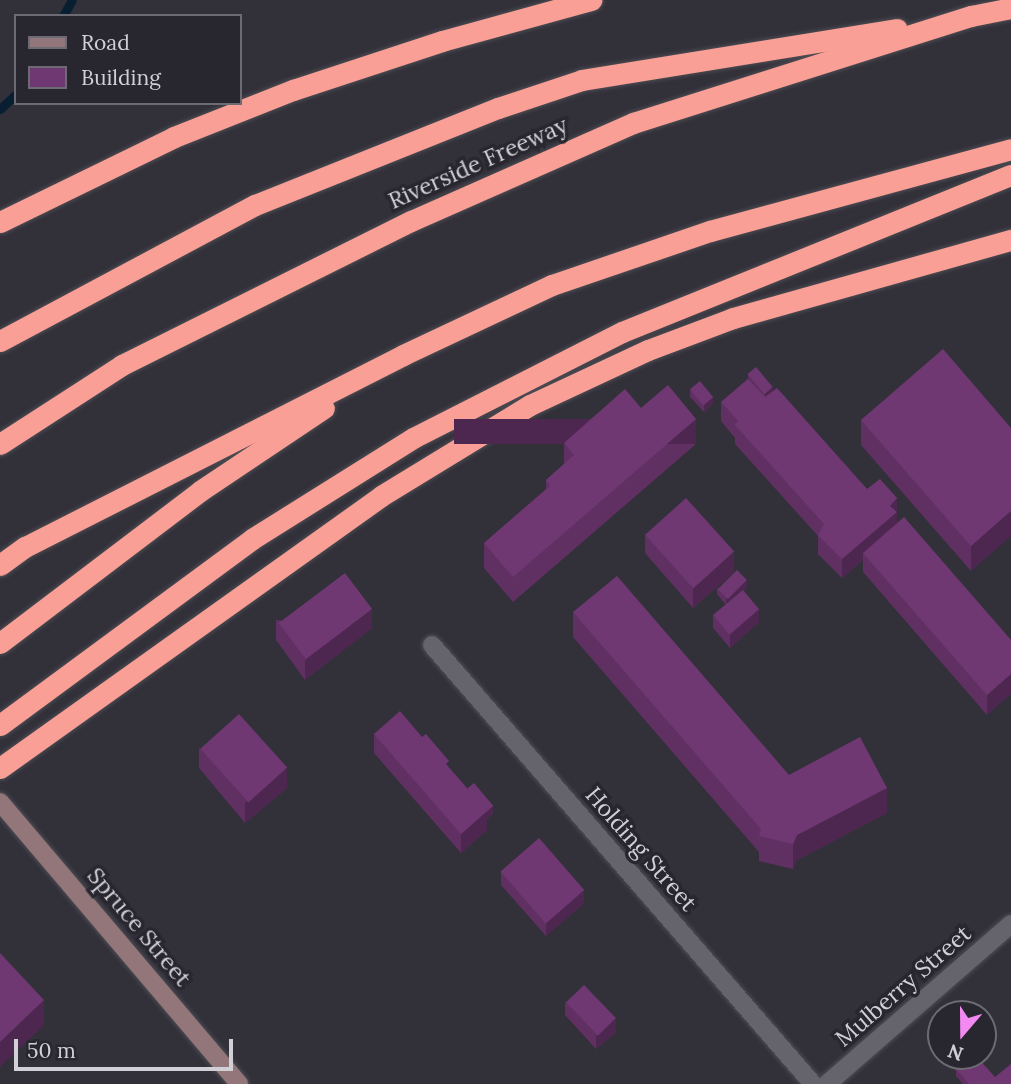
<!DOCTYPE html>
<html>
<head>
<meta charset="utf-8">
<style>
  body { margin:0 }
  #map { position:relative; width:1011px; height:1084px; overflow:hidden; background:#323039; font-family:Lora,serif }
  div>[style] { position:absolute }
  .stream>* { height:9px; margin:-4.5px; padding:0 4.5px; transform-origin:4.5px; border-radius:4.5px; background:#081f32 }
  .roads { filter:drop-shadow(0 0 2px #4d4c53) drop-shadow(0 0 2px #4d4c53) }
  .street>* { height:18px; margin:-9px; padding:0 9px; transform-origin:9px; border-radius:9px; background:#65646d }
  .secondary>* { height:18px; margin:-9px; padding:0 9px; transform-origin:9px; border-radius:9px; background:#927679 }
  .highway>* { height:21px; margin:-10.5px; padding:0 10.5px; transform-origin:10.5px; border-radius:10.5px; background:#fa9f95 }
  .wall>* { inset:0; background:#603063 }
  .shaded-wall>* { inset:0; background:#4e2750; transform-origin:0 0 }
  .building>* { inset:0; background:#703873; transform-origin:0 0 }
  span { translate:-50% -50%; white-space:nowrap; text-align:center; line-height:1.15; -webkit-text-stroke:7px #28262f; paint-order:stroke }
  .street-label { font-size:23px; color:#d1d0d6 }
  .legend { position:absolute; left:14px; top:14px; width:228px; height:91px; box-sizing:border-box; background:#28262f; border:2px solid #6c6a72; margin:0; padding:9px 12px; list-style:none; font-size:21px; color:#d1d0d6 }
  .legend li { display:flex; align-items:center; gap:14px; height:35px }
  .legend b { width:35px; border:2px solid #6c6a72 }
  .north { position:absolute; left:927px; top:1000px; width:70px; height:70px; box-sizing:border-box; background:#28262f; border:2px solid #6c6a72; border-radius:50%; rotate:200deg; font-size:19px; font-weight:700; line-height:28px; text-align:center; color:#d1d0d6 }
  .north::after { content:''; display:block; margin:auto; width:24px; height:32px; background:#f38af1; clip-path:polygon(50% 0,100% 100%,50% 72%,0 100%) }
  .scale { position:absolute; left:14px; top:1039px; width:219px; height:32px; box-sizing:border-box; border:4px solid #d1d0d6; border-top:0; padding-left:9px; font-size:21px; line-height:24px; white-space:nowrap; color:#d1d0d6; -webkit-text-stroke:5px #28262f; paint-order:stroke }
</style>
</head>
<body>
<div id="map">
  <div class="stream">
    <div style="left:63px;top:16px;width:18px;rotate:-61deg"></div>
    <div style="left:0;top:109px;width:22px;rotate:-43deg"></div>
  </div>
  <div class="roads">
    <div class="street">
      <div style="left:432px;top:645px;width:581px;rotate:49.05deg"></div>
      <div style="left:827px;top:1084px;width:244px;rotate:-41deg"></div>
    </div>
    <div class="secondary">
      <div style="left:0;top:802px;width:370px;rotate:49.7deg"></div>
    </div>
    <div class="highway">
      <div style="left:0;top:222px;width:194px;rotate:-26deg"></div>
      <div style="left:174px;top:137px;width:128px;rotate:-21.6deg"></div>
      <div style="left:293px;top:90px;width:157px;rotate:-18.2deg"></div>
      <div style="left:442px;top:41px;width:155px;rotate:-15.4deg"></div>
      <div style="left:0;top:341px;width:289px;rotate:-28.1deg"></div>
      <div style="left:255px;top:205px;width:262px;rotate:-21.8deg"></div>
      <div style="left:498px;top:108px;width:89px;rotate:-18.4deg"></div>
      <div style="left:582px;top:80px;width:319px;rotate:-9.2deg"></div>
      <div style="left:0;top:444px;width:145px;rotate:-32.9deg"></div>
      <div style="left:122px;top:365px;width:323px;rotate:-26.5deg"></div>
      <div style="left:411px;top:221px;width:243px;rotate:-23.8deg"></div>
      <div style="left:633px;top:123px;width:355px;rotate:-17.6deg"></div>
      <div style="left:971px;top:16px;width:41px;rotate:-11.3deg"></div>
      <div style="left:0;top:565px;width:31px;rotate:-36deg"></div>
      <div style="left:25px;top:547px;width:424px;rotate:-26.9deg"></div>
      <div style="left:403px;top:355px;width:165px;rotate:-25.2deg"></div>
      <div style="left:552px;top:285px;width:167px;rotate:-18.9deg"></div>
      <div style="left:710px;top:231px;width:312px;rotate:-15.2deg"></div>
      <div style="left:0;top:643px;width:251px;rotate:-37.2deg"></div>
      <div style="left:200px;top:491px;width:149px;rotate:-33.8deg"></div>
      <div style="left:0;top:725px;width:313px;rotate:-36.4deg"></div>
      <div style="left:252px;top:539px;width:190px;rotate:-32.1deg"></div>
      <div style="left:413px;top:438px;width:234px;rotate:-26.9deg"></div>
      <div style="left:622px;top:332px;width:419px;rotate:-22deg"></div>
      <div style="left:0;top:768px;width:468px;rotate:-35.5deg"></div>
      <div style="left:381px;top:496px;width:175px;rotate:-31.4deg"></div>
      <div style="left:530px;top:405px;width:130px;rotate:-25deg"></div>
      <div style="left:648px;top:350px;width:91px;rotate:-20.6deg"></div>
      <div style="left:733px;top:318px;width:289px;rotate:-15.7deg"></div>
    </div>
  </div>
  <div class="wall">
    <div style="clip-path:polygon(748px 374px,773px 391px,867px 489px,897px 498px,897px 523px,1011px 640px,987px 715px,863px 572px,863px 560px,842px 578px,818px 554px,818px 536px,735px 444px,735px 438px,721px 421px,721px 402px,748px 379px)"></div>
    <div style="clip-path:polygon(690px 390px,713px 403px,704px 412px,690px 397px)"></div>
    <div style="clip-path:polygon(641px 408px,696px 444px,513px 602px,484px 568px,484px 543px,546px 489px,546px 480px,564px 464px,564px 443px)"></div>
    <div style="clip-path:polygon(861px 420px,1011px 428px,971px 571px,861px 445px)"></div>
    <div style="clip-path:polygon(645px 534px,734px 572px,693px 608px,645px 553px)"></div>
    <div style="clip-path:polygon(747px 587px,743px 591px,759px 622px,730px 648px,713px 628px,713px 615px,726px 605px,717px 594px,717px 588px)"></div>
    <div style="clip-path:polygon(573px 612px,789px 775px,887px 813px,797px 860px,793px 869px,759px 861px,759px 852px,573px 637px)"></div>
    <div style="clip-path:polygon(276px 620px,372px 628px,305px 680px,276px 640px)"></div>
    <div style="clip-path:polygon(374px 734px,449px 768px,467px 789px,493px 813px,487px 819px,487px 830px,461px 853px,374px 753px)"></div>
    <div style="clip-path:polygon(199px 748px,287px 788px,245px 823px,199px 768px)"></div>
    <div style="clip-path:polygon(501px 872px,584px 903px,546px 936px,501px 885px)"></div>
    <div style="clip-path:polygon(565px 1002px,616px 1032px,596px 1049px,565px 1015px)"></div>
    <div style="clip-path:polygon(956px 1069px,995px 1077px,1011px 1084px,963px 1084px,956px 1076px)"></div>
  </div>
  <div class="shaded-wall">
    <div style="clip-path:polygon(773px 387px,773px 393px,765px 400px,765px 394px)"></div>
    <div style="clip-path:polygon(713px 397px,713px 403px,704px 412px,704px 405px)"></div>
    <div style="left:696px;top:419px;width:25px;height:242px;rotate:90deg"></div>
    <div style="clip-path:polygon(897px 498px,897px 531px,863px 553px,863px 560px,842px 578px,842px 559px)"></div>
    <div style="clip-path:polygon(1011px 511px,1011px 536px,971px 571px,971px 546px)"></div>
    <div style="clip-path:polygon(734px 552px,734px 572px,693px 608px,693px 588px)"></div>
    <div style="clip-path:polygon(747px 580px,747px 587px,726px 605px,726px 599px)"></div>
    <div style="clip-path:polygon(372px 609px,372px 628px,305px 680px,305px 660px)"></div>
    <div style="clip-path:polygon(759px 609px,759px 622px,730px 648px,730px 635px)"></div>
    <div style="clip-path:polygon(1011px 674px,1011px 694px,987px 715px,987px 695px)"></div>
    <div style="clip-path:polygon(287px 768px,287px 788px,245px 823px,245px 803px)"></div>
    <div style="clip-path:polygon(887px 788px,887px 813px,797px 860px,793px 869px,793px 844px,797px 835px)"></div>
    <div style="clip-path:polygon(493px 806px,493px 813px,487px 819px,487px 830px,461px 853px,461px 834px)"></div>
    <div style="clip-path:polygon(584px 890px,584px 903px,546px 936px,546px 923px)"></div>
    <div style="clip-path:polygon(44px 1000px,44px 1025px,0 1067px,0 1042px)"></div>
    <div style="clip-path:polygon(616px 1018px,616px 1032px,596px 1049px,596px 1036px)"></div>
  </div>
  <div class="building">
    <div style="clip-path:polygon(943px 349px,1011px 428px,1011px 511px,971px 546px,861px 420px)"></div>
    <div style="left:756px;top:367px;width:26px;height:11px;rotate:50deg"></div>
    <div style="clip-path:polygon(748px 379px,765px 397px,777px 388px,867px 489px,880px 479px,897px 498px,890px 506px,897px 512px,842px 559px,818px 535px,824px 524px,735px 425px,738px 421px,721px 402px)"></div>
    <div style="left:700px;top:381px;width:21px;height:13px;rotate:51deg"></div>
    <div style="clip-path:polygon(668px 385px,696px 419px,513px 577px,484px 543px,550px 486px,546px 480px,574px 455px,564px 443px,625px 389px,641px 408px)"></div>
    <div style="left:686px;top:498px;width:72px;height:55px;rotate:48deg"></div>
    <div style="clip-path:polygon(904px 517px,1011px 640px,1011px 674px,987px 695px,863px 553px)"></div>
    <div style="left:737px;top:570px;width:14px;height:27px;rotate:45deg"></div>
    <div style="left:345px;top:573px;width:45px;height:83px;rotate:53deg"></div>
    <div style="clip-path:polygon(617px 576px,789px 775px,860px 737px,887px 788px,797px 835px,793px 844px,759px 836px,761px 829px,573px 612px)"></div>
    <div style="left:743px;top:590px;width:25px;height:39px;rotate:50deg"></div>
    <div style="clip-path:polygon(400px 711px,422px 737px,426px 734px,449px 761px,446px 764px,487px 811px,461px 834px,374px 734px)"></div>
    <div style="left:239px;top:714px;width:72px;height:52px;rotate:48deg"></div>
    <div style="left:474px;top:783px;width:30px;height:9px;rotate:50deg"></div>
    <div style="left:539px;top:838px;width:69px;height:51px;rotate:49deg"></div>
    <div style="clip-path:polygon(0 953px,44px 1000px,0 1042px)"></div>
    <div style="left:584px;top:985px;width:46px;height:25px;rotate:46deg"></div>
    <div style="clip-path:polygon(971px 1056px,976px 1056px,995px 1077px,1011px 1064px,1011px 1084px,969px 1084px,956px 1069px)"></div>
  </div>
  <div class="street-label">
    <span style="left:478px;top:163px;rotate:-24deg">Riverside Freeway</span>
    <span style="left:641px;top:849px;rotate:49deg">Holding Street</span>
    <span style="left:139px;top:927px;rotate:50deg">Spruce Street</span>
    <span style="left:903px;top:986px;rotate:-41deg">Mulberry Street</span>
  </div>
  <ul class="legend">
  <li><b style="height:9px;background:#927679"></b>Road</li>
  <li><b style="height:19px;background:#703873"></b>Building</li>
  </ul>
  <div class="north">N</div>
  <div class="scale">50 m</div>
</div>
</body>
</html>
